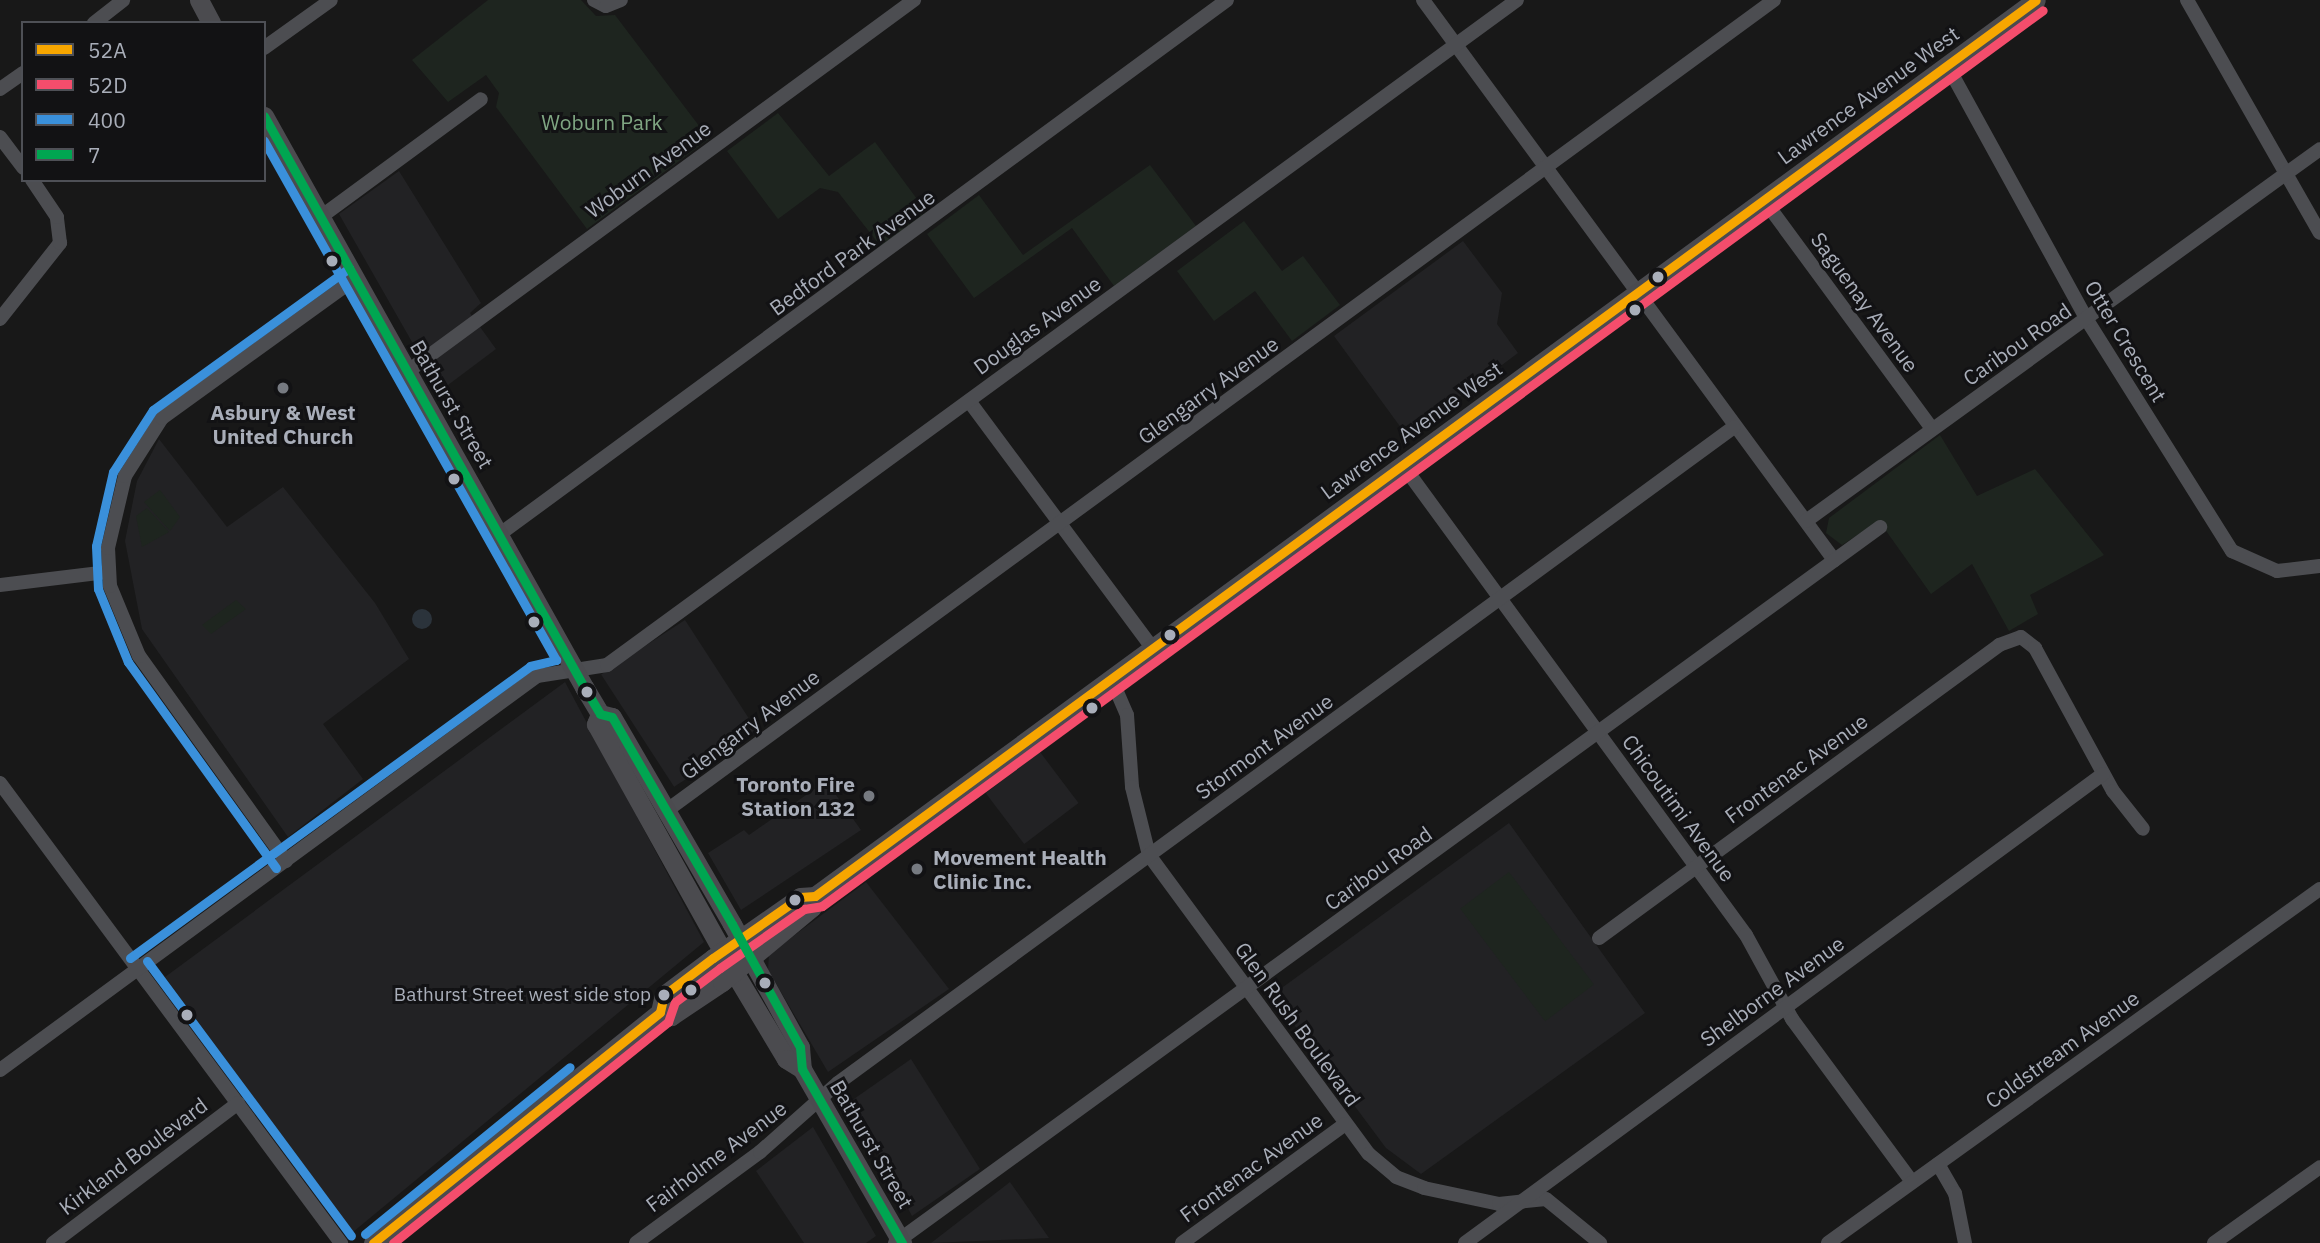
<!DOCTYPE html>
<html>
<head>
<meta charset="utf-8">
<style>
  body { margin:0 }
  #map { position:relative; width:2320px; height:1243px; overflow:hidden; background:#181818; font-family:"IBM Plex Sans",sans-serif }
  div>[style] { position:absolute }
  .built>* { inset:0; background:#222224; transform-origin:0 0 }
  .green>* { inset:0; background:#1e251f; transform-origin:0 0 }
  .water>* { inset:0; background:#2b333b }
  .round { border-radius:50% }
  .street>* { height:14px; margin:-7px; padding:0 7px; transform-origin:7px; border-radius:7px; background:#4c4d51 }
  .secondary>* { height:19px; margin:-9.5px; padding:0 9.5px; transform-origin:9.5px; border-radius:9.5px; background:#4b4b4f }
  .bus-1>* { height:9px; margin:-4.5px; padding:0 4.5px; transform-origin:4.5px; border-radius:4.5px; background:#f7a600 }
  .bus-2>* { height:9px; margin:-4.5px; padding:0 4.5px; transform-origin:4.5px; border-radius:4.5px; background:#f44d6c }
  .bus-3>* { height:9px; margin:-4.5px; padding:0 4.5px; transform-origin:4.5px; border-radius:4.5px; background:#3a90db }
  .bus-4>* { height:9px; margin:-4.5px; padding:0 4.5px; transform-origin:4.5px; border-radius:4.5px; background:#00a651 }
  .dots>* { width:19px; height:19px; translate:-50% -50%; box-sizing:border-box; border:4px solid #121214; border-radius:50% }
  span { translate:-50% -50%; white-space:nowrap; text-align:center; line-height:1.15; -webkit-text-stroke:6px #121214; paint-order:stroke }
  .bus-label { font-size:19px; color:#a9aeb9 }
  .right { translate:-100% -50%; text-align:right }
  .street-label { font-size:21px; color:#a9aeb9 }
  .park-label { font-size:21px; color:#7fa582 }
  .poi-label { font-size:21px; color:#a9aeb9; font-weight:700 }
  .left { translate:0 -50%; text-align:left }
  .legend { position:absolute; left:21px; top:21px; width:245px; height:161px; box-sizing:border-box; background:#121214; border:2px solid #4e5056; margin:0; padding:9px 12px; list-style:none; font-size:21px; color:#a9aeb9 }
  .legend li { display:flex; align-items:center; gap:14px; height:35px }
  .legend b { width:35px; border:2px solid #4e5056 }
</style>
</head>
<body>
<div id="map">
  <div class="built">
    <div style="clip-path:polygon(399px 171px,481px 303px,470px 313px,496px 349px,440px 391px,339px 214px)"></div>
    <div style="clip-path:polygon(1463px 241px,1502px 293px,1497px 324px,1518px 353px,1407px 436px,1334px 336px)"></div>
    <div style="clip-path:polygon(159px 439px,227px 527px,283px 487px,375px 603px,409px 659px,323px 724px,363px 779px,288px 837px,142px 629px,125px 541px,137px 481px)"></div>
    <div style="left:685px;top:620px;width:134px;height:100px;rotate:57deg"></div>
    <div style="clip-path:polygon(565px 682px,704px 942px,353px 1232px,165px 977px)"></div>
    <div style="left:1040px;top:752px;width:64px;height:68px;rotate:53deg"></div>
    <div style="clip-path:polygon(826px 781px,861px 830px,741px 910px,708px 853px,744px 830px,749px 835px)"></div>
    <div style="clip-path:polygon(1509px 823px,1645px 1013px,1421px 1174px,1386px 1148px,1272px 995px)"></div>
    <div style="clip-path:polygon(866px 882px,949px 989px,828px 1072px,768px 970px,769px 954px)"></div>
    <div style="clip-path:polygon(911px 1059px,980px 1169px,912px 1216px,851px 1101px)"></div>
    <div style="clip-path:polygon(813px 1127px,876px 1236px,866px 1243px,804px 1243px,756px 1171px)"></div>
    <div style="clip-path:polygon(1010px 1182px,1049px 1238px,931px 1243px)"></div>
  </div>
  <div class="green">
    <div style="clip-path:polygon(488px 0,581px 0,596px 16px,615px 15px,709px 139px,587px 229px,496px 107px,499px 93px,486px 75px,448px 102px,412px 60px)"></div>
    <div style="clip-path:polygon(778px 113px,829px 176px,875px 142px,928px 214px,882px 248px,838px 192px,820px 188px,778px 219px,727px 151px)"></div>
    <div style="clip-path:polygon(1150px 165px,1196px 226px,1114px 286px,1072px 228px,974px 298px,927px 234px,979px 195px,1023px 255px)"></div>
    <div style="clip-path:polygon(1244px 221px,1282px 271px,1303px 256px,1340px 305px,1292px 341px,1255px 291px,1214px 321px,1177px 271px)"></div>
    <div style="clip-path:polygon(1940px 435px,1977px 496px,2035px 469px,2104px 555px,2030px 595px,2038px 614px,2009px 631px,1972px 564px,1931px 594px,1879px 521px,1842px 545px,1826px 533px,1829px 518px)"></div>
    <div style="clip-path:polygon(160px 490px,180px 517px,170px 531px,144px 502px)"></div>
    <div style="clip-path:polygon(147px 508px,169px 532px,142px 547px,136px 516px)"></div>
    <div style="clip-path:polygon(236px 600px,246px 609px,211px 634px,202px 625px)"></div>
    <div style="left:1509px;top:872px;width:141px;height:61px;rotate:53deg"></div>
  </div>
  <div class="water">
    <div class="round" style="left:412px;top:609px;width:20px;height:20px"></div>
  </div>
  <div class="street">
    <div style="left:594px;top:0;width:13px;rotate:27deg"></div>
    <div style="left:606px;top:6px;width:16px;rotate:-22deg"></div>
    <div style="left:1423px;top:0;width:695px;rotate:53.72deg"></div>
    <div style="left:2187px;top:0;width:268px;rotate:60.3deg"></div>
    <div style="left:94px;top:23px;width:37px;rotate:-38deg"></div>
    <div style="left:264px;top:48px;width:82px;rotate:-35.6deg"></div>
    <div style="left:1947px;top:65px;width:291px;rotate:61.2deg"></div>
    <div style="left:2087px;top:320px;width:273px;rotate:57.9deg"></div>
    <div style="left:2232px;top:551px;width:49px;rotate:24deg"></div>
    <div style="left:2277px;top:571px;width:43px;rotate:-6.6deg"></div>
    <div style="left:0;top:89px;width:28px;rotate:-35deg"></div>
    <div style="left:0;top:137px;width:39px;rotate:53deg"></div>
    <div style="left:1764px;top:200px;width:284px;rotate:53.7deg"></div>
    <div style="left:322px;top:216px;width:197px;rotate:-36.3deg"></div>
    <div style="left:0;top:319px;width:97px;rotate:-51.7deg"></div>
    <div style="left:60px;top:243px;width:26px;rotate:-97deg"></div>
    <div style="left:57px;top:217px;width:45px;rotate:-124deg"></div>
    <div style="left:407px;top:372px;width:629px;rotate:-36.27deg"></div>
    <div style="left:969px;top:401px;width:307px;rotate:53.4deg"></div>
    <div style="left:1402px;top:464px;width:583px;rotate:53.86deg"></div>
    <div style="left:1746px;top:935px;width:96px;rotate:61.3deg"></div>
    <div style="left:1792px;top:1019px;width:202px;rotate:53.6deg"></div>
    <div style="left:1806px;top:521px;width:634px;rotate:-35.89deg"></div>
    <div style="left:500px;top:534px;width:902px;rotate:-36.3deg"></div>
    <div style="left:0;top:585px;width:109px;rotate:-6.9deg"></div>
    <div style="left:1111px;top:678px;width:40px;rotate:66.6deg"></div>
    <div style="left:1127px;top:715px;width:72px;rotate:86deg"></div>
    <div style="left:1132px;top:787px;width:70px;rotate:76deg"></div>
    <div style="left:1149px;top:855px;width:371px;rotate:53.7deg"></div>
    <div style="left:1369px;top:1154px;width:35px;rotate:40deg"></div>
    <div style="left:1396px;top:1177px;width:30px;rotate:21deg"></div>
    <div style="left:1424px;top:1188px;width:77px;rotate:12deg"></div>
    <div style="left:1499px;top:1204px;width:47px;rotate:-6.1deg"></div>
    <div style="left:1546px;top:1199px;width:70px;rotate:39.2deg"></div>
    <div style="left:0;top:783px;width:573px;rotate:53.45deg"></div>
    <div style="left:666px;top:811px;width:1373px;rotate:-36.2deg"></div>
    <div style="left:286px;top:861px;width:252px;rotate:-125.6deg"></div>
    <div style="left:139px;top:656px;width:76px;rotate:-112.5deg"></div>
    <div style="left:110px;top:586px;width:38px;rotate:-93deg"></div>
    <div style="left:108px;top:548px;width:74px;rotate:-76.7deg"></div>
    <div style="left:125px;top:476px;width:69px;rotate:-57.5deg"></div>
    <div style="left:162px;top:418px;width:239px;rotate:-35.8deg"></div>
    <div style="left:1599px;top:938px;width:496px;rotate:-36.2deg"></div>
    <div style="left:1999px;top:645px;width:23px;rotate:-20deg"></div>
    <div style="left:2021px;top:637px;width:18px;rotate:38deg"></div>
    <div style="left:2035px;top:648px;width:163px;rotate:61.4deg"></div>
    <div style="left:2113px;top:791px;width:48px;rotate:51.7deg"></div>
    <div style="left:0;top:1070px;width:666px;rotate:-36.27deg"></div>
    <div style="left:537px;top:676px;width:71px;rotate:-8.9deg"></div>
    <div style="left:607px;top:665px;width:1127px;rotate:-36.16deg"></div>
    <div style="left:1938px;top:1164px;width:34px;rotate:60deg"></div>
    <div style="left:1955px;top:1193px;width:51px;rotate:78.7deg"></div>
    <div style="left:53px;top:1243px;width:232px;rotate:-37.1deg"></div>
    <div style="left:636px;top:1243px;width:154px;rotate:-36.3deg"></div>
    <div style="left:760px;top:1152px;width:104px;rotate:-41.5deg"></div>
    <div style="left:838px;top:1083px;width:1110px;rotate:-36.21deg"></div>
    <div style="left:895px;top:1243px;width:1218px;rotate:-36.01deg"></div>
    <div style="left:1182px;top:1243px;width:202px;rotate:-36.1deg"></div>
    <div style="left:1465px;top:1243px;width:792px;rotate:-36.32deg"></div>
    <div style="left:1828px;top:1243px;width:606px;rotate:-35.74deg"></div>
    <div style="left:2214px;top:1243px;width:130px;rotate:-35.6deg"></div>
  </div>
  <div class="secondary">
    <div style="left:199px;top:0;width:26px;rotate:62deg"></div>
    <div style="left:264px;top:116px;width:655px;rotate:60.73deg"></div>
    <div style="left:584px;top:687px;width:31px;rotate:59deg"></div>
    <div style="left:600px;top:714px;width:12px;rotate:14deg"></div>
    <div style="left:612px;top:717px;width:239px;rotate:59.9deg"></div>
    <div style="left:732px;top:924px;width:141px;rotate:61.1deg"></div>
    <div style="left:800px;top:1047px;width:22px;rotate:85deg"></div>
    <div style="left:802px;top:1069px;width:201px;rotate:60.1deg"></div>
    <div style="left:600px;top:714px;width:11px;rotate:112deg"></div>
    <div style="left:596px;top:724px;width:284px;rotate:60.9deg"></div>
    <div style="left:734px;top:972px;width:101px;rotate:59.1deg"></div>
    <div style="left:786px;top:1059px;width:19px;rotate:32deg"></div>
    <div style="left:660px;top:1012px;width:12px;rotate:20deg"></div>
    <div style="left:671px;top:1016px;width:61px;rotate:-33.7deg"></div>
    <div style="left:722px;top:982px;width:117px;rotate:-39.8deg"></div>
    <div style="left:812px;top:907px;width:9px;rotate:-90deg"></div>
    <div style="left:373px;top:1243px;width:368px;rotate:-38.8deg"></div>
    <div style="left:660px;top:1012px;width:17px;rotate:-77deg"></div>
    <div style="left:664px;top:995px;width:61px;rotate:-37.1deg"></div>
    <div style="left:713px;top:958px;width:106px;rotate:-35deg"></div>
    <div style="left:800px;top:897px;width:15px;rotate:-4deg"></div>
    <div style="left:815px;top:896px;width:1514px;rotate:-36.27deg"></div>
  </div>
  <div class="bus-1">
    <div style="left:373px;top:1243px;width:368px;rotate:-38.8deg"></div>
    <div style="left:660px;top:1012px;width:17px;rotate:-77deg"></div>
    <div style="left:664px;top:995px;width:61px;rotate:-37.1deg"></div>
    <div style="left:713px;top:958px;width:106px;rotate:-35deg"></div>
    <div style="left:800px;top:897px;width:15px;rotate:-4deg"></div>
    <div style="left:815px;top:896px;width:1514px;rotate:-36.27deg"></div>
  </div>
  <div class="bus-2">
    <div style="left:393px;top:1243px;width:353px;rotate:-38.8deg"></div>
    <div style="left:668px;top:1022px;width:21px;rotate:-71deg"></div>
    <div style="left:675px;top:1002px;width:56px;rotate:-37.1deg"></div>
    <div style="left:720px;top:968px;width:103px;rotate:-35.1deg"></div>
    <div style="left:804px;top:909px;width:18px;rotate:-9deg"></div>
    <div style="left:822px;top:906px;width:1514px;rotate:-36.27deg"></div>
  </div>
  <div class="bus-3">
    <div style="left:276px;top:868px;width:254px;rotate:-125.7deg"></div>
    <div style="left:128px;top:662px;width:79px;rotate:-112.3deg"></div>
    <div style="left:98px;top:589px;width:43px;rotate:-92.7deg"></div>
    <div style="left:96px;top:546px;width:76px;rotate:-77.1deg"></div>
    <div style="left:113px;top:472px;width:74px;rotate:-57.2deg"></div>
    <div style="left:153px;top:410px;width:242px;rotate:-35.9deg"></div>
    <div style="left:130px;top:958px;width:495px;rotate:-36.1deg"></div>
    <div style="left:530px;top:666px;width:27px;rotate:-13deg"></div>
    <div style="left:556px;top:660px;width:596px;rotate:-119.36deg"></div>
    <div style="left:147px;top:961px;width:342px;rotate:53.4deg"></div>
    <div style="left:365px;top:1234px;width:264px;rotate:-39.2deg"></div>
  </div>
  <div class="bus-4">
    <div style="left:264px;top:116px;width:655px;rotate:60.73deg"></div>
    <div style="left:584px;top:687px;width:31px;rotate:59deg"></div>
    <div style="left:600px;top:714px;width:12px;rotate:14deg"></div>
    <div style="left:612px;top:717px;width:239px;rotate:59.9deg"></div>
    <div style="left:732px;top:924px;width:141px;rotate:61.1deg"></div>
    <div style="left:800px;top:1047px;width:22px;rotate:85deg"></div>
    <div style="left:802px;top:1069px;width:201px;rotate:60.1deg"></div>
  </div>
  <div class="dots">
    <div style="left:332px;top:261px;background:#a9aeb9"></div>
    <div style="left:1658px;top:277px;background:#a9aeb9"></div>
    <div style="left:1635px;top:310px;background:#a9aeb9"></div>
    <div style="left:283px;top:388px;background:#767a81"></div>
    <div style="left:454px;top:479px;background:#a9aeb9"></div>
    <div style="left:534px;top:622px;background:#a9aeb9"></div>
    <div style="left:1170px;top:635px;background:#a9aeb9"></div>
    <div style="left:587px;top:692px;background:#a9aeb9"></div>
    <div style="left:1092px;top:708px;background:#a9aeb9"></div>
    <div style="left:869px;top:796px;background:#767a81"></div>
    <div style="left:917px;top:869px;background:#767a81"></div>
    <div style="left:795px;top:900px;background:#a9aeb9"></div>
    <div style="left:765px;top:983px;background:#a9aeb9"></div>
    <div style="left:691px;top:990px;background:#a9aeb9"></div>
    <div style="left:664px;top:995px;background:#a9aeb9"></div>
    <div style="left:187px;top:1015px;background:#a9aeb9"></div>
  </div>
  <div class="bus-label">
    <span class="right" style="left:651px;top:995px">Bathurst Street west side stop</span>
  </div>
  <div class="street-label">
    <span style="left:1868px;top:95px;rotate:-36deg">Lawrence Avenue West</span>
    <span style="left:648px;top:169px;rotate:-36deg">Woburn Avenue</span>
    <span style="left:852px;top:252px;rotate:-36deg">Bedford Park Avenue</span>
    <span style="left:1865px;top:302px;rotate:54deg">Saguenay Avenue</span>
    <span style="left:1037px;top:325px;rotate:-36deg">Douglas Avenue</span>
    <span style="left:2126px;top:341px;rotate:59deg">Otter Crescent</span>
    <span style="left:2017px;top:344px;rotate:-35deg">Caribou Road</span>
    <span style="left:1208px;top:390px;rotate:-36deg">Glengarry Avenue</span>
    <span style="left:452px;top:404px;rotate:60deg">Bathurst Street</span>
    <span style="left:1411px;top:430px;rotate:-36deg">Lawrence Avenue West</span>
    <span style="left:750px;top:724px;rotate:-37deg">Glengarry Avenue</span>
    <span style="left:1264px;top:746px;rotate:-36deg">Stormont Avenue</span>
    <span style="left:1796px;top:768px;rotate:-36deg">Frontenac Avenue</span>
    <span style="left:1679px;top:808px;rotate:54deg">Chicoutimi Avenue</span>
    <span style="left:1378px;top:868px;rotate:-36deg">Caribou Road</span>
    <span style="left:1772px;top:991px;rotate:-36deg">Shelborne Avenue</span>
    <span style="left:1298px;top:1024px;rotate:54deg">Glen Rush Boulevard</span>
    <span style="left:2062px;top:1049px;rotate:-36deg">Coldstream Avenue</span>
    <span style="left:872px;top:1144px;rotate:60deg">Bathurst Street</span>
    <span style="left:133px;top:1156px;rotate:-37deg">Kirkland Boulevard</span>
    <span style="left:716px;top:1156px;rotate:-37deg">Fairholme Avenue</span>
    <span style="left:1251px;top:1167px;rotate:-36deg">Frontenac Avenue</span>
  </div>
  <div class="park-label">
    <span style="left:602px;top:122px">Woburn Park</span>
  </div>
  <div class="poi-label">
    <span style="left:283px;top:424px">Asbury &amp; West<br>United Church</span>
    <span class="right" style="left:855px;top:796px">Toronto Fire<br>Station 132</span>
    <span class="left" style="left:933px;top:869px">Movement Health<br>Clinic Inc.</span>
  </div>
  <ul class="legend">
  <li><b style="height:9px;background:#f7a600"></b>52A</li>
  <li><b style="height:9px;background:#f44d6c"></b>52D</li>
  <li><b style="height:9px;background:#3a90db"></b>400</li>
  <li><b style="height:9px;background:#00a651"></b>7</li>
  </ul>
</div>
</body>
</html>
